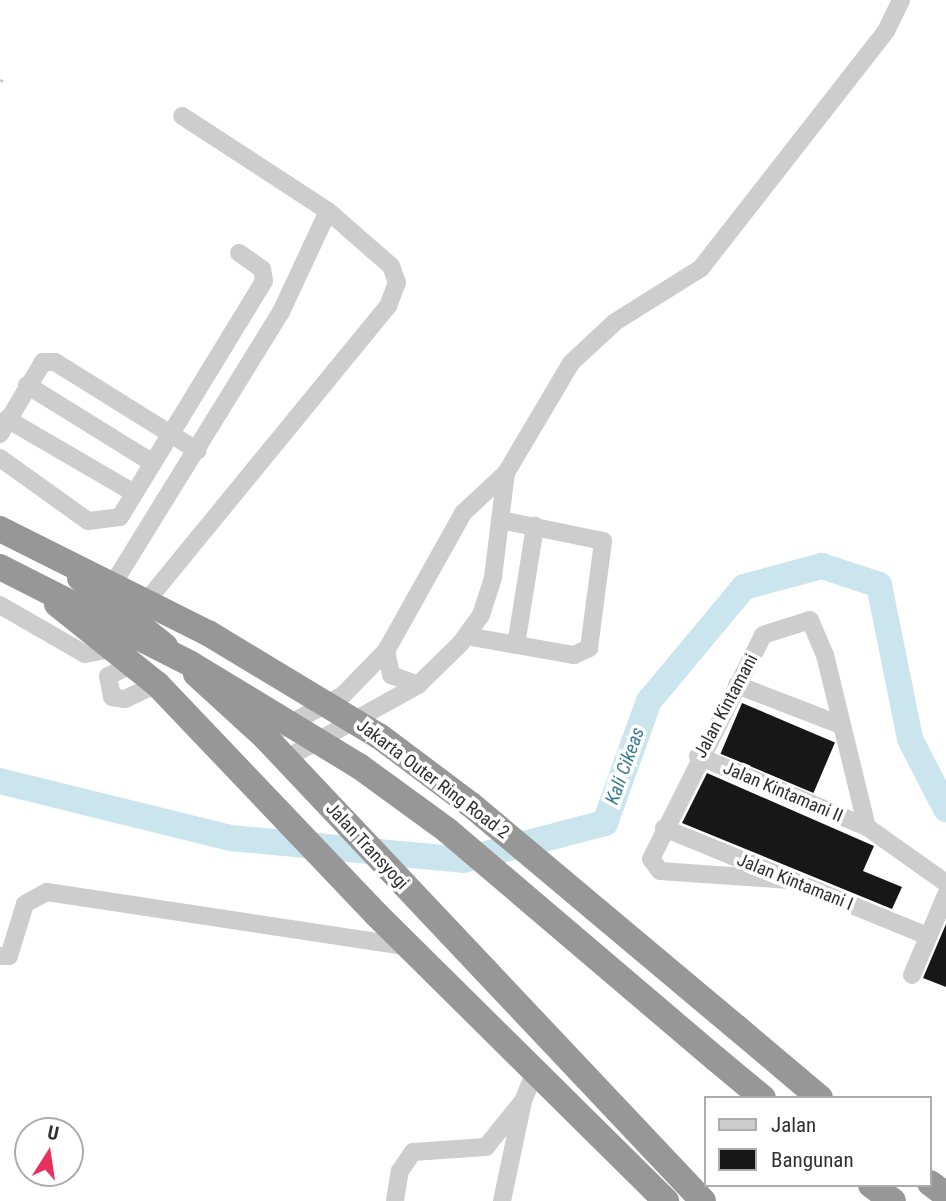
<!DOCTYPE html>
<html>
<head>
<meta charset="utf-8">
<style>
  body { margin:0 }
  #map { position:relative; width:946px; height:1201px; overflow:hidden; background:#fff; font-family:"Roboto Condensed",sans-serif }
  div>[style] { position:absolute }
  .river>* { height:26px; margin:-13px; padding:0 13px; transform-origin:13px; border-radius:13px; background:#cae5ed }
  .building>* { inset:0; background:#171717; transform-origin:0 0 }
  .path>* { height:2.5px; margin-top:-1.25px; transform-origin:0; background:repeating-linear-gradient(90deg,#cdcdcd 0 3.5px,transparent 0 7px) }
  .minor>* { height:18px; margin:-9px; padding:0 9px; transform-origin:9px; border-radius:9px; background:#cdcdcd }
  .highway>* { height:26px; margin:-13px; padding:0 13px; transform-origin:13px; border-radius:13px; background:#979797 }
  .highway-bridge>* { height:26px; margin:-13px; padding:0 13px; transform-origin:13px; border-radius:13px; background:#979797 }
  span { translate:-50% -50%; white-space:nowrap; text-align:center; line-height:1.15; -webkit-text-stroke:7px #fff; paint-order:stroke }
  .street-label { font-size:18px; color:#303030 }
  .water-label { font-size:19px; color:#397b8e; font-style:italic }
  .legend { position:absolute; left:704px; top:1096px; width:228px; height:91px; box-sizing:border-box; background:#fff; border:2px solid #acacac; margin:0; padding:9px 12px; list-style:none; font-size:21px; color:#303030 }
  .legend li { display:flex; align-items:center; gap:14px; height:35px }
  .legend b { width:35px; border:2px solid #acacac }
  .north { position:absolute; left:14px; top:1117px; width:70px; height:70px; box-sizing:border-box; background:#fff; border:2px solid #acacac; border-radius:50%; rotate:12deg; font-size:19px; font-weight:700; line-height:28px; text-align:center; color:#303030 }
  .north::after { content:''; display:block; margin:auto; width:24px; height:32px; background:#e9305d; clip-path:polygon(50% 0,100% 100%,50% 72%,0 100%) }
</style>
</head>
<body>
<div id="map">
  <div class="river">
    <div style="left:0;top:781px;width:238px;rotate:13.9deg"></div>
    <div style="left:231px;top:838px;width:233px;rotate:5.4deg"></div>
    <div style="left:463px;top:860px;width:147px;rotate:-14.6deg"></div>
    <div style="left:605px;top:823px;width:130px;rotate:-70.2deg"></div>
    <div style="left:649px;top:701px;width:148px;rotate:-50.2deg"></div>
    <div style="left:744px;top:587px;width:81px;rotate:-15.1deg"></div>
    <div style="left:822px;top:566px;width:60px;rotate:18.4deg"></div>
    <div style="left:879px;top:585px;width:157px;rotate:78.6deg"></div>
    <div style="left:910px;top:739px;width:79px;rotate:62.8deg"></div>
  </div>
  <div class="building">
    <div style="left:742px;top:703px;width:101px;height:55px;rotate:23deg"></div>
    <div style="clip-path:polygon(707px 773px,874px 846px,863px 871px,902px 887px,892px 909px,682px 823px)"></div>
    <div style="clip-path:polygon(946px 924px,946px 987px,923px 978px)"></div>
  </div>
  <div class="path">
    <div style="left:0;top:80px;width:6px;rotate:18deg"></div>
  </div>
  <div class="minor">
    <div style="left:27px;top:385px;width:148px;rotate:31.8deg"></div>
    <div style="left:7px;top:419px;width:147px;rotate:30.2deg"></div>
    <div style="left:0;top:434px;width:84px;rotate:-59.2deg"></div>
    <div style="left:43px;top:362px;width:12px"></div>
    <div style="left:55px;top:362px;width:168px;rotate:31.9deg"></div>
    <div style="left:0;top:458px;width:108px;rotate:35.6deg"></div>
    <div style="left:88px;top:521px;width:32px;rotate:-7deg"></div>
    <div style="left:120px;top:517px;width:276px;rotate:-58.6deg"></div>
    <div style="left:264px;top:281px;width:12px;rotate:-99deg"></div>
    <div style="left:262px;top:269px;width:28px;rotate:-145deg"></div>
    <div style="left:108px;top:592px;width:329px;rotate:-58.3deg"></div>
    <div style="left:281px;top:312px;width:111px;rotate:-65deg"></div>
    <div style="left:0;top:605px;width:98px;rotate:30deg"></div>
    <div style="left:85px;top:654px;width:32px;rotate:-11deg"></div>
    <div style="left:140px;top:609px;width:392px;rotate:-50.7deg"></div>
    <div style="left:388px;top:306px;width:25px;rotate:-69deg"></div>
    <div style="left:397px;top:283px;width:18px;rotate:-109deg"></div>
    <div style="left:391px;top:266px;width:84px;rotate:-138.9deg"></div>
    <div style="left:328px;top:211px;width:174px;rotate:-146.9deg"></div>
    <div style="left:466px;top:636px;width:110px;rotate:10deg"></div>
    <div style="left:574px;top:655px;width:17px;rotate:-25deg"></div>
    <div style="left:589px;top:648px;width:108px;rotate:-82.5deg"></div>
    <div style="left:603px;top:541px;width:104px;rotate:-168.4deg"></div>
    <div style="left:516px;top:645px;width:121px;rotate:-80.9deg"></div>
    <div style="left:386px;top:651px;width:25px;rotate:78deg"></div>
    <div style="left:391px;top:675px;width:29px;rotate:20deg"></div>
    <div style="left:135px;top:663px;width:30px;rotate:154deg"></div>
    <div style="left:108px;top:676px;width:21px;rotate:79deg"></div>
    <div style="left:112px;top:697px;width:13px;rotate:9deg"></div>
    <div style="left:125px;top:699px;width:35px;rotate:-25deg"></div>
    <div style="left:737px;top:685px;width:108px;rotate:21.1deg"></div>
    <div style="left:282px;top:728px;width:69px;rotate:-28.4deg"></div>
    <div style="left:343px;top:695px;width:62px;rotate:-45.7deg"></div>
    <div style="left:386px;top:651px;width:158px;rotate:-60.8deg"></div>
    <div style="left:463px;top:513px;width:59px;rotate:-42.9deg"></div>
    <div style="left:506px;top:473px;width:128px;rotate:-59.4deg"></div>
    <div style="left:571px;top:363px;width:60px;rotate:-43deg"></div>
    <div style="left:615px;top:322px;width:102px;rotate:-32.1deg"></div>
    <div style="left:701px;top:268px;width:301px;rotate:-52deg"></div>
    <div style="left:886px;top:31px;width:34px;rotate:-64deg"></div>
    <div style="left:698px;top:756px;width:183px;rotate:22.8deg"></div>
    <div style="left:285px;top:759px;width:152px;rotate:-29.1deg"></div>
    <div style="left:418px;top:685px;width:59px;rotate:-44.3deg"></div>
    <div style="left:460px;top:644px;width:36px;rotate:-54deg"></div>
    <div style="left:481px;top:615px;width:40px;rotate:-72deg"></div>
    <div style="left:493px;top:577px;width:105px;rotate:-82.9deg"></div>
    <div style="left:664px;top:828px;width:284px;rotate:22.3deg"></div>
    <div style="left:790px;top:880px;width:130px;rotate:-176deg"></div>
    <div style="left:660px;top:871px;width:15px;rotate:-127deg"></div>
    <div style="left:651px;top:859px;width:250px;rotate:-63.4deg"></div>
    <div style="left:763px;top:635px;width:49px;rotate:-17.7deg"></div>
    <div style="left:810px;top:620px;width:38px;rotate:67deg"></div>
    <div style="left:825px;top:655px;width:177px;rotate:76.3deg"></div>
    <div style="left:867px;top:827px;width:97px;rotate:35.3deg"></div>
    <div style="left:0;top:956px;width:9px"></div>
    <div style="left:9px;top:956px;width:54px;rotate:-72.9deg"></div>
    <div style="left:25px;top:904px;width:25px;rotate:-29deg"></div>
    <div style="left:47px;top:892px;width:367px;rotate:8.6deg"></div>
    <div style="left:912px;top:975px;width:87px;rotate:-67deg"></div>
    <div style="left:395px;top:1201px;width:30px;rotate:-81deg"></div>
    <div style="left:400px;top:1171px;width:23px;rotate:-56deg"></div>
    <div style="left:413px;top:1152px;width:73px;rotate:-3.9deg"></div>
    <div style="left:486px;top:1147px;width:59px;rotate:-51.2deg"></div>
    <div style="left:523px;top:1101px;width:32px;rotate:-68deg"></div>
    <div style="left:502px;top:1201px;width:102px;rotate:-78.1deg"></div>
  </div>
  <div class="highway">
    <div style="left:80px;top:578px;width:109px;rotate:38.7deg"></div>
    <div style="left:57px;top:604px;width:128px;rotate:38.7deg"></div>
    <div style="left:157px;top:684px;width:319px;rotate:46.4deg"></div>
    <div style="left:377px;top:915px;width:407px;rotate:44.7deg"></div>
    <div style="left:196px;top:674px;width:93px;rotate:42.4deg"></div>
    <div style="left:265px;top:737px;width:638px;rotate:46.65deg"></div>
    <div style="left:736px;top:1027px;width:110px;rotate:40.2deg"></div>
    <div style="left:716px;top:1059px;width:61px;rotate:39.7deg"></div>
    <div style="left:930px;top:1183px;width:20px;rotate:37deg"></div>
    <div style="left:871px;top:1185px;width:27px;rotate:36deg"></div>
  </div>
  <div class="highway-bridge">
    <div style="left:0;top:529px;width:233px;rotate:26.6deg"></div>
    <div style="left:208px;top:633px;width:200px;rotate:31.1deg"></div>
    <div style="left:379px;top:736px;width:114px;rotate:36.8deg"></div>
    <div style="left:470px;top:804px;width:347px;rotate:40deg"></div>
    <div style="left:0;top:567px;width:214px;rotate:26.9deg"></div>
    <div style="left:191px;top:664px;width:197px;rotate:31.3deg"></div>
    <div style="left:359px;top:766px;width:110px;rotate:36.1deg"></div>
    <div style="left:448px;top:831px;width:352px;rotate:40.4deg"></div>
  </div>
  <div class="street-label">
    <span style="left:726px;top:706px;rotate:-62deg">Jalan Kintamani</span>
    <span style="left:433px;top:779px;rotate:37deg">Jakarta Outer Ring Road 2</span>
    <span style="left:783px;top:792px;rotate:23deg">Jalan Kintamani II</span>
    <span style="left:367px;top:846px;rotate:47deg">Jalan Transyogi</span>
    <span style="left:795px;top:882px;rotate:22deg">Jalan Kintamani I</span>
  </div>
  <div class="water-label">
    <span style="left:625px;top:766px;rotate:-70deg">Kali Cikeas</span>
  </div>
  <ul class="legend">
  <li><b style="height:9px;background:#cdcdcd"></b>Jalan</li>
  <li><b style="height:19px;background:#171717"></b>Bangunan</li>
  </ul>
  <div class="north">U</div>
</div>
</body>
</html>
